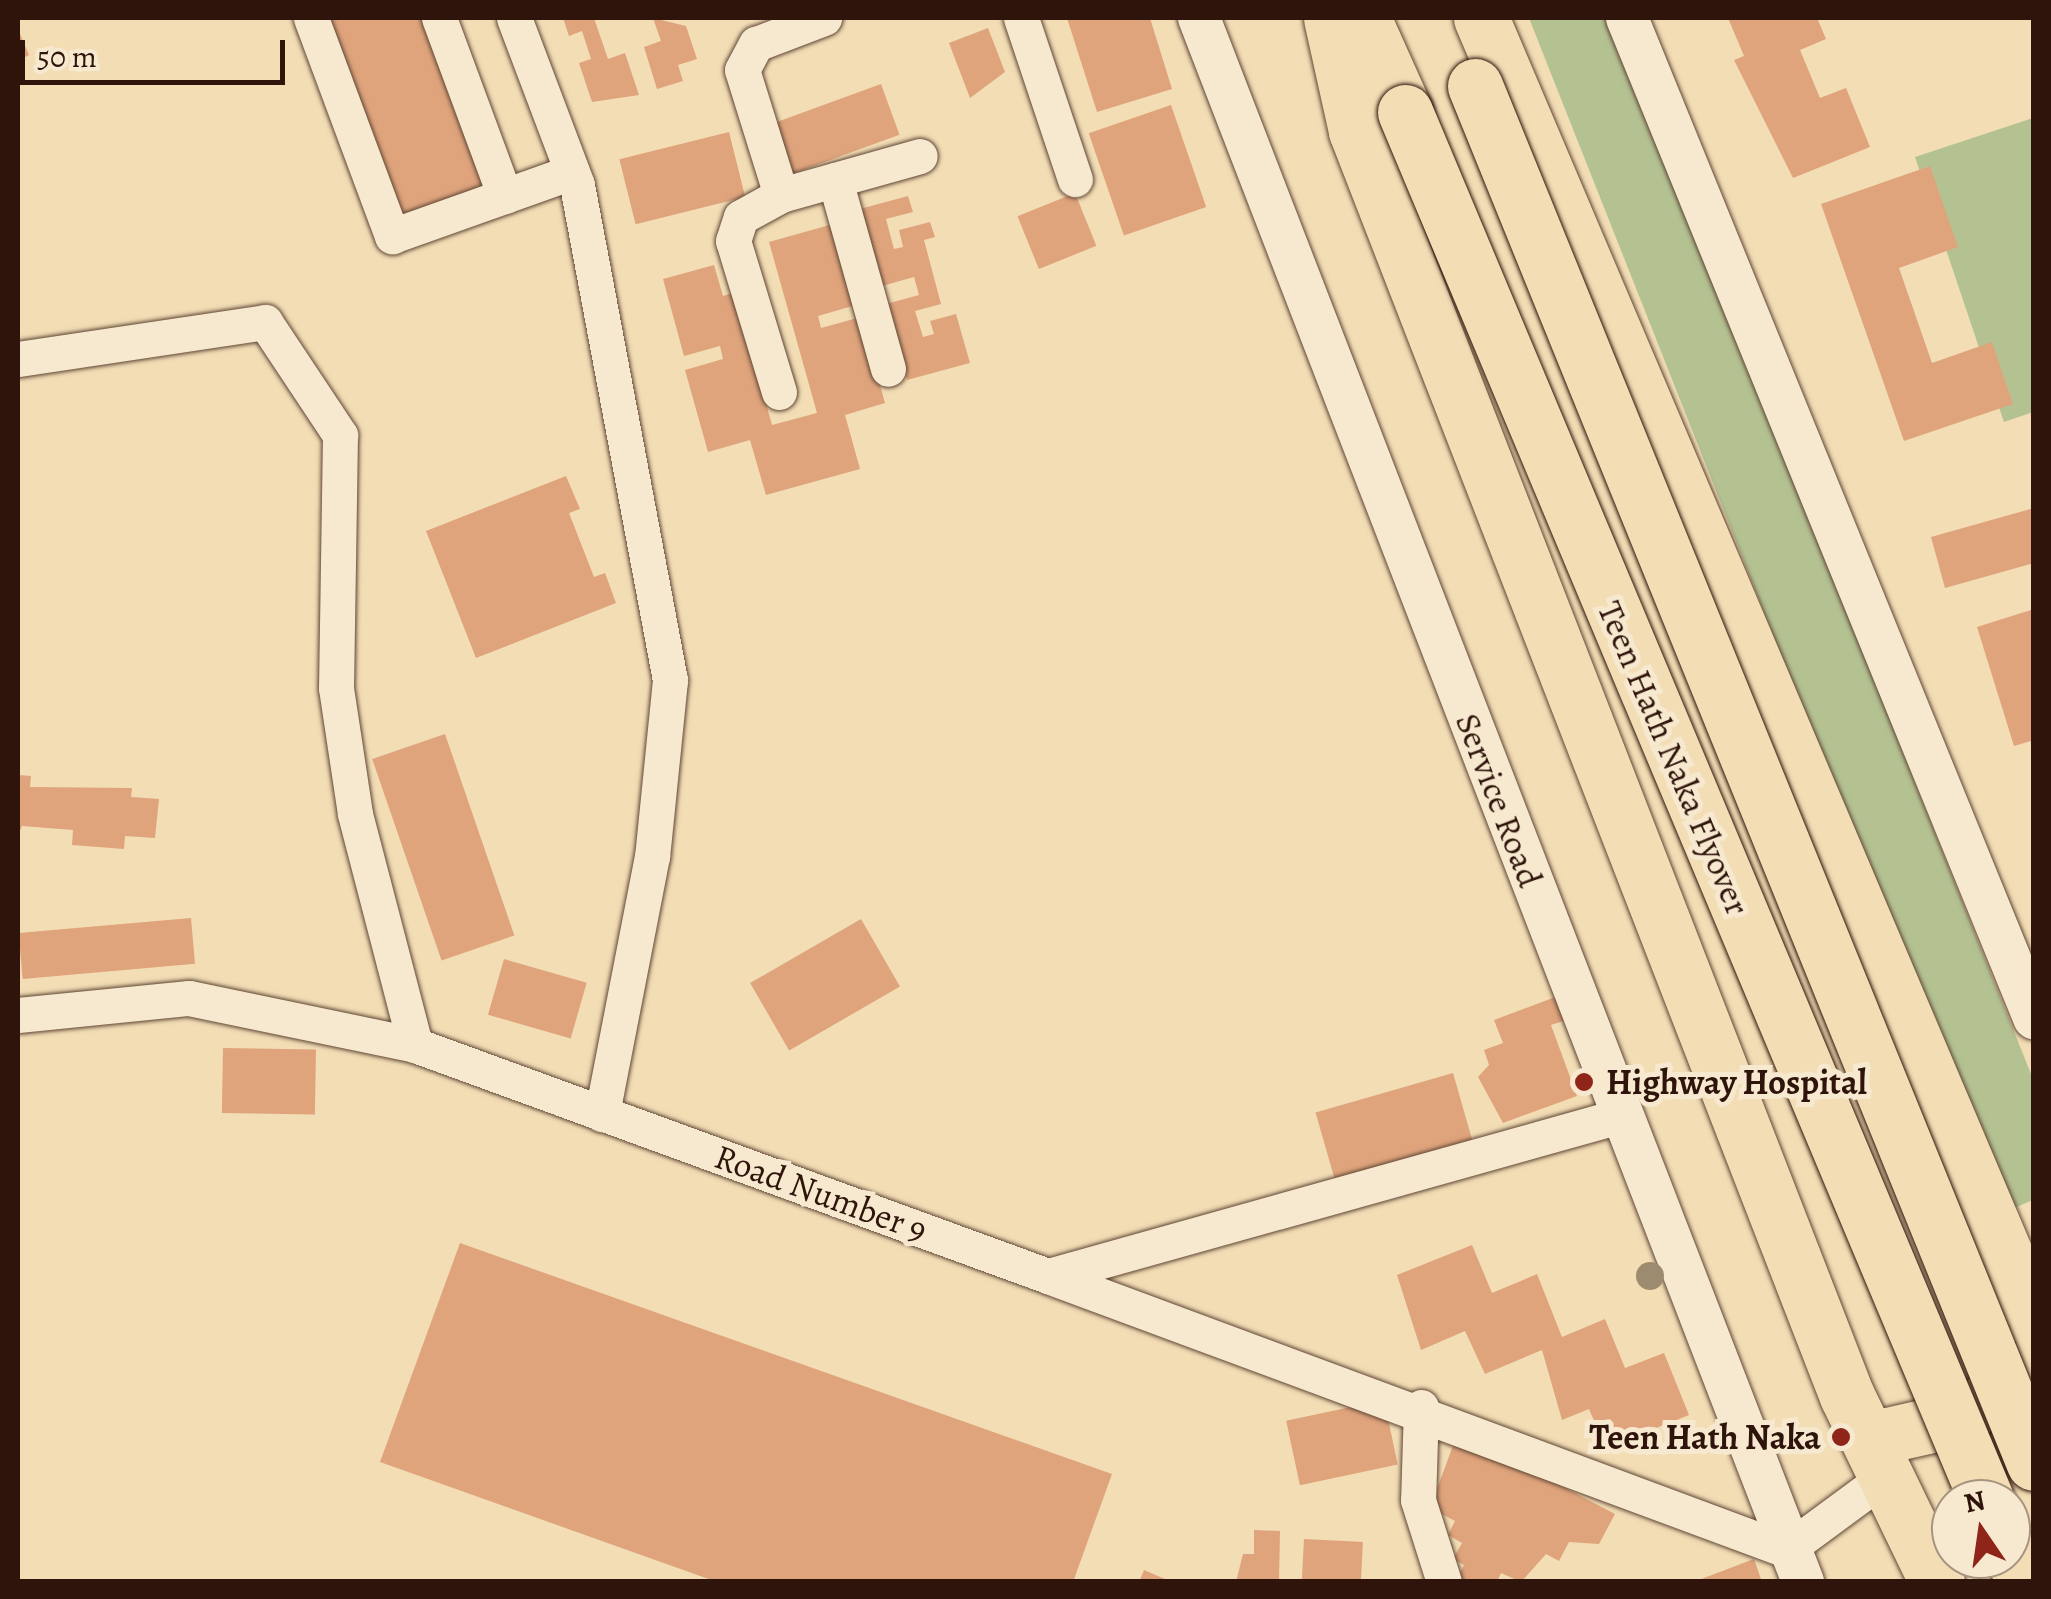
<!DOCTYPE html>
<html>
<head>
<meta charset="utf-8">
<style>
  body { margin:0 }
  #map { position:relative; width:2051px; height:1599px; overflow:hidden; background:#f2ddb5; font-family:Alegreya,serif }
  div>[style] { position:absolute }
  .green>* { inset:0; background:#b4c292 }
  .building>* { inset:0; background:#dfa47c; transform-origin:0 0 }
  .roads { filter:drop-shadow(0 0 2px #5f4635) drop-shadow(0 0 2px #5f4635) }
  .minor>* { height:35px; margin:-17.5px; padding:0 17.5px; transform-origin:17.5px; border-radius:17.5px; background:#f7e9cf }
  .tertiary>* { height:42px; margin:-21px; padding:0 21px; transform-origin:21px; border-radius:21px; background:#f7e9cf }
  .trunk>* { height:55px; margin:-27.5px; padding:0 27.5px; transform-origin:27.5px; border-radius:27.5px; background:#f2ddb5 }
  .bridges { filter:drop-shadow(0 0 2px #2e140a) drop-shadow(0 0 2px #2e140a) }
  .trunk-bridge>* { height:55px; margin:-27.5px; padding:0 27.5px; transform-origin:27.5px; border-radius:27.5px; background:#f2ddb5 }
  .trees>* { width:28px; height:28px; margin:-14px; border-radius:50%; background:#9c8b6e }
  .dots>* { width:28px; height:28px; translate:-50% -50%; box-sizing:border-box; border:5px solid #f7e9cf; border-radius:50% }
  span { translate:-50% -50%; white-space:nowrap; text-align:center; line-height:1.15; -webkit-text-stroke:10px #f7e9cf; paint-order:stroke }
  .street-label { font-size:35px; color:#2e140a }
  .poi-label { font-size:35px; color:#2e140a; font-weight:700 }
  .left { translate:0 -50%; text-align:left }
  .right { translate:-100% -50%; text-align:right }
  .frame { position:absolute; inset:0; border:20px solid #2e140a; pointer-events:none }
  .north { position:absolute; left:1931px; top:1479px; width:100px; height:100px; box-sizing:border-box; background:#f7e9cf; border:2px solid #a79480; border-radius:50%; rotate:347deg; font-size:28px; font-weight:700; line-height:40px; text-align:center; color:#2e140a }
  .north::after { content:''; display:block; margin:auto; width:35px; height:45px; background:#8f2418; clip-path:polygon(50% 0,100% 100%,50% 72%,0 100%) }
  .scale { position:absolute; left:20px; top:40px; width:265px; height:45px; box-sizing:border-box; border:5px solid #2e140a; border-top:0; padding-left:12px; font-size:30px; line-height:35px; white-space:nowrap; color:#2e140a; -webkit-text-stroke:8px #f7e9cf; paint-order:stroke }
</style>
</head>
<body>
<div id="map">
  <div class="green">
    <div style="clip-path:polygon(1529px 18px,1610px 18px,2033px 1079px,2033px 1200px,2002px 1213px)"></div>
    <div style="clip-path:polygon(2033px 118px,2033px 412px,2004px 422px,1915px 157px)"></div>
  </div>
  <div class="building">
    <div style="clip-path:polygon(323px 18px,431px 18px,492px 197px,396px 230px)"></div>
    <div style="clip-path:polygon(563px 18px,594px 18px,608px 59px,625px 53px,639px 95px,592px 102px,579px 63px,591px 59px,582px 31px,569px 36px)"></div>
    <div style="clip-path:polygon(653px 18px,686px 26px,697px 59px,678px 65px,683px 81px,657px 89px,644px 47px,661px 41px)"></div>
    <div style="clip-path:polygon(1067px 18px,1150px 18px,1172px 89px,1097px 112px)"></div>
    <div style="clip-path:polygon(1728px 18px,1817px 18px,1826px 39px,1800px 50px,1820px 98px,1846px 88px,1870px 147px,1793px 178px,1734px 60px,1744px 56px)"></div>
    <div style="clip-path:polygon(988px 28px,1005px 72px,970px 98px,949px 43px)"></div>
    <div style="clip-path:polygon(18px 29px,29px 55px,18px 61px)"></div>
    <div style="left:881px;top:84px;width:54px;height:116px;rotate:70deg"></div>
    <div style="left:1171px;top:105px;width:108px;height:87px;rotate:71deg"></div>
    <div style="left:729px;top:132px;width:67px;height:113px;rotate:76deg"></div>
    <div style="clip-path:polygon(1930px 166px,1958px 247px,1899px 268px,1932px 363px,1992px 342px,2013px 404px,1904px 441px,1821px 204px)"></div>
    <div style="left:1075px;top:193px;width:57px;height:62px;rotate:68deg"></div>
    <div style="clip-path:polygon(908px 196px,913px 212px,886px 219px,894px 249px,903px 247px,899px 230px,930px 222px,935px 237px,924px 240px,941px 304px,915px 311px,923px 337px,934px 334px,930px 321px,956px 314px,970px 363px,907px 380px,886px 304px,919px 295px,914px 277px,882px 286px,860px 209px)"></div>
    <div style="clip-path:polygon(833px 224px,856px 305px,818px 316px,821px 328px,861px 317px,885px 403px,845px 415px,860px 469px,766px 495px,750px 440px,708px 452px,685px 370px,723px 359px,720px 346px,684px 356px,663px 279px,714px 265px,723px 296px,735px 292px,772px 425px,817px 413px,769px 242px)"></div>
    <div style="clip-path:polygon(566px 476px,580px 509px,569px 513px,594px 577px,605px 573px,616px 603px,476px 658px,426px 531px)"></div>
    <div style="clip-path:polygon(2034px 508px,2034px 563px,1945px 588px,1931px 537px)"></div>
    <div style="clip-path:polygon(2034px 609px,2034px 740px,2014px 746px,1977px 627px)"></div>
    <div style="left:445px;top:734px;width:213px;height:77px;rotate:71deg"></div>
    <div style="clip-path:polygon(18px 775px,31px 776px,30px 787px,132px 788px,131px 797px,159px 799px,155px 838px,125px 836px,124px 849px,72px 845px,73px 830px,22px 826px,18px 835px)"></div>
    <div style="left:191px;top:918px;width:46px;height:173px;rotate:85deg"></div>
    <div style="left:861px;top:919px;width:78px;height:128px;rotate:60deg"></div>
    <div style="left:504px;top:959px;width:86px;height:58px;rotate:16deg"></div>
    <div style="clip-path:polygon(1566px 993px,1575px 1017px,1551px 1025px,1577px 1096px,1503px 1123px,1478px 1077px,1489px 1065px,1484px 1050px,1503px 1043px,1494px 1020px)"></div>
    <div style="left:223px;top:1048px;width:93px;height:65px;rotate:1deg"></div>
    <div style="left:1453px;top:1073px;width:69px;height:143px;rotate:74deg"></div>
    <div style="clip-path:polygon(460px 1243px,1112px 1474px,1073px 1582px,717px 1582px,380px 1462px)"></div>
    <div style="clip-path:polygon(1472px 1245px,1492px 1293px,1537px 1274px,1562px 1337px,1605px 1319px,1625px 1368px,1664px 1353px,1689px 1415px,1606px 1448px,1589px 1409px,1562px 1420px,1542px 1350px,1485px 1374px,1465px 1331px,1421px 1350px,1397px 1275px)"></div>
    <div style="left:1384px;top:1400px;width:66px;height:100px;rotate:78deg"></div>
    <div style="clip-path:polygon(1458px 1432px,1615px 1514px,1599px 1544px,1569px 1542px,1559px 1561px,1546px 1554px,1521px 1582px,1501px 1573px,1497px 1582px,1455px 1582px,1464px 1565px,1453px 1559px,1462px 1543px,1448px 1535px,1455px 1521px,1430px 1508px)"></div>
    <div style="clip-path:polygon(1254px 1530px,1280px 1531px,1279px 1582px,1236px 1582px,1243px 1554px,1254px 1554px)"></div>
    <div style="left:1304px;top:1539px;width:59px;height:43px;rotate:3deg"></div>
    <div style="clip-path:polygon(1754px 1559px,1762px 1582px,1696px 1582px,1696px 1581px)"></div>
    <div style="clip-path:polygon(1144px 1570px,1172px 1582px,1139px 1582px)"></div>
  </div>
  <div class="roads">
    <div class="minor">
      <div style="left:311px;top:18px;width:233px;rotate:69.6deg"></div>
      <div style="left:392px;top:236px;width:191px;rotate:-19.6deg"></div>
      <div style="left:439px;top:18px;width:190px;rotate:69.7deg"></div>
      <div style="left:514px;top:18px;width:178px;rotate:69.3deg"></div>
      <div style="left:577px;top:185px;width:504px;rotate:79.36deg"></div>
      <div style="left:670px;top:680px;width:177px;rotate:95.8deg"></div>
      <div style="left:652px;top:856px;width:263px;rotate:101deg"></div>
      <div style="left:1021px;top:18px;width:170px;rotate:71.5deg"></div>
      <div style="left:835px;top:180px;width:196px;rotate:74.3deg"></div>
      <div style="left:781px;top:195px;width:144px;rotate:-15.7deg"></div>
      <div style="left:18px;top:359px;width:250px;rotate:-8.5deg"></div>
      <div style="left:265px;top:322px;width:136px;rotate:56.4deg"></div>
      <div style="left:340px;top:435px;width:253px;rotate:90.9deg"></div>
      <div style="left:336px;top:688px;width:127px;rotate:81.4deg"></div>
      <div style="left:355px;top:814px;width:239px;rotate:75.4deg"></div>
      <div style="left:779px;top:392px;width:158px;rotate:-106.9deg"></div>
      <div style="left:733px;top:241px;width:25px;rotate:-72deg"></div>
      <div style="left:741px;top:217px;width:46px;rotate:-28.8deg"></div>
      <div style="left:781px;top:195px;width:131px;rotate:-107.3deg"></div>
      <div style="left:742px;top:70px;width:30px;rotate:-62deg"></div>
      <div style="left:756px;top:44px;width:73px;rotate:-20.9deg"></div>
      <div style="left:18px;top:1015px;width:172px;rotate:-5.7deg"></div>
      <div style="left:189px;top:998px;width:231px;rotate:11.7deg"></div>
      <div style="left:415px;top:1045px;width:674px;rotate:20.05deg"></div>
      <div style="left:1048px;top:1276px;width:594px;rotate:-15.63deg"></div>
      <div style="left:1048px;top:1276px;width:787px;rotate:20.37deg"></div>
      <div style="left:1786px;top:1550px;width:123px;rotate:-36.4deg"></div>
      <div style="left:1421px;top:1407px;width:93px;rotate:91.8deg"></div>
      <div style="left:1418px;top:1500px;width:86px;rotate:72.4deg"></div>
    </div>
    <div class="tertiary">
      <div style="left:1199px;top:18px;width:1677px;rotate:68.88deg"></div>
      <div style="left:1627px;top:18px;width:1080px;rotate:67.85deg"></div>
    </div>
    <div class="trunk">
      <div style="left:1331px;top:18px;width:116px;rotate:77.5deg"></div>
      <div style="left:1356px;top:131px;width:1357px;rotate:68.79deg"></div>
      <div style="left:1847px;top:1396px;width:207px;rotate:64.2deg"></div>
      <div style="left:1363px;top:18px;width:103px;rotate:65.9deg"></div>
      <div style="left:1481px;top:18px;width:1416px;rotate:67.02deg"></div>
      <div style="left:1864px;top:1431px;width:20px;rotate:15deg"></div>
      <div style="left:1883px;top:1436px;width:81px;rotate:-12.8deg"></div>
      <div style="left:1962px;top:1418px;width:91px;rotate:-37.4deg"></div>
    </div>
  </div>
  <div class="bridges">
    <div class="trunk-bridge">
      <div style="left:1475px;top:86px;width:1486px;rotate:67.91deg"></div>
      <div style="left:1405px;top:112px;width:1504px;rotate:67.27deg"></div>
      <div style="left:2011px;top:1553px;width:32px;rotate:66deg"></div>
    </div>
  </div>
  <div class="trees">
    <div style="left:1650px;top:1276px"></div>
  </div>
  <div class="dots">
    <div style="left:1584px;top:1082px;background:#8f2418"></div>
    <div style="left:1841px;top:1437px;background:#8f2418"></div>
  </div>
  <div class="street-label">
    <span style="left:1674px;top:758px;rotate:67deg">Teen Hath Naka Flyover</span>
    <span style="left:1499px;top:800px;rotate:69deg">Service Road</span>
    <span style="left:821px;top:1193px;rotate:20deg">Road Number 9</span>
  </div>
  <div class="poi-label">
    <span class="left" style="left:1606px;top:1082px">Highway Hospital</span>
    <span class="right" style="left:1821px;top:1437px">Teen Hath Naka</span>
  </div>
  <div class="frame"></div>
  <div class="north">N</div>
  <div class="scale">50 m</div>
</div>
</body>
</html>
